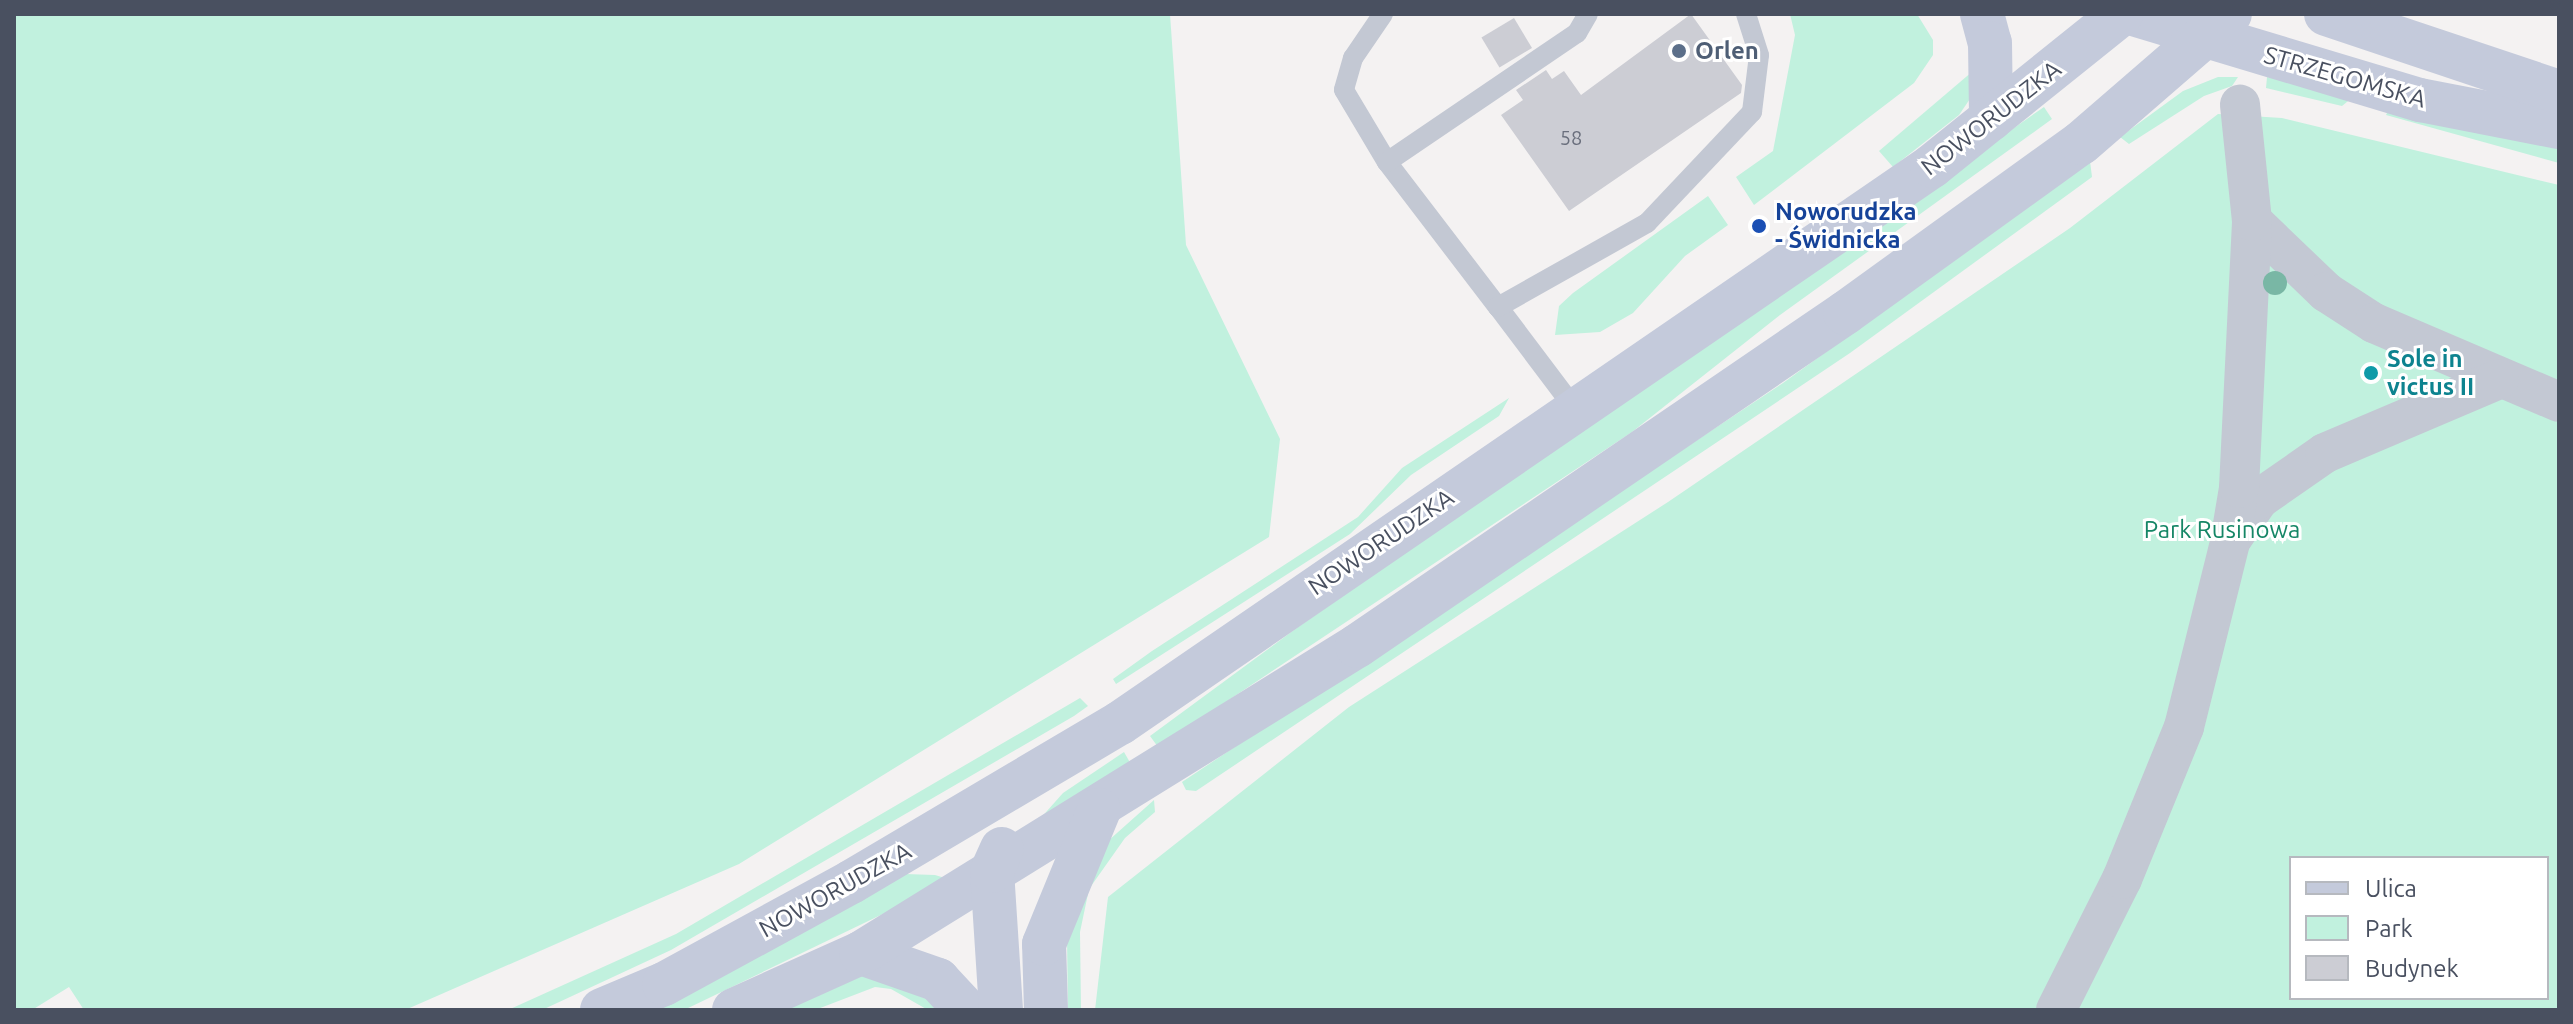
<!DOCTYPE html>
<html>
<head>
<meta charset="utf-8">
<style>
  body { margin:0 }
  #map { position:relative; width:2573px; height:1024px; overflow:hidden; background:#f4f2f2; font-family:Ubuntu,sans-serif }
  div>[style] { position:absolute }
  .green>* { inset:0; background:#c1f1de }
  .building>* { inset:0; background:#cccdd4; transform-origin:0 0 }
  .lane>* { height:20px; margin:-10px; padding:0 10px; transform-origin:10px; border-radius:10px; background:#c3c8d3 }
  .street>* { height:40px; margin:-20px; padding:0 20px; transform-origin:20px; border-radius:20px; background:#c3c8d3 }
  .secondary>* { height:44px; margin:-22px; padding:0 22px; transform-origin:22px; border-radius:22px; background:#c4cadb }
  .trees>* { width:24px; height:24px; margin:-12px; border-radius:50%; background:#79b7a5 }
  .dots>* { width:22px; height:22px; translate:-50% -50%; box-sizing:border-box; border:4px solid #fff; border-radius:50% }
  span { translate:-50% -50%; white-space:nowrap; text-align:center; line-height:1.15; -webkit-text-stroke:6px #fff; paint-order:stroke }
  .number-label { font-size:20px; color:#6a6f7d }
  .number-label span { -webkit-text-stroke-width:0 }
  .service-label { font-size:24px; color:#4e5e75; font-weight:700 }
  .left { translate:0 -50%; text-align:left }
  .street-label { font-size:24px; color:#495060 }
  .transit-label { font-size:24px; color:#164399; font-weight:700 }
  .culture-label { font-size:24px; color:#0d838f; font-weight:700 }
  .park-label { font-size:24px; color:#158666 }
  .frame { position:absolute; inset:0; border:16px solid #495060; pointer-events:none }
  .legend { position:absolute; left:2289px; top:856px; width:260px; height:144px; box-sizing:border-box; background:#fff; border:2px solid #b6b9bf; margin:0; padding:10px 14px; list-style:none; font-size:24px; color:#495060 }
  .legend li { display:flex; align-items:center; gap:16px; height:40px }
  .legend b { width:40px; border:2px solid #b6b9bf }
</style>
</head>
<body>
<div id="map">
  <div class="green">
    <div style="clip-path:polygon(14px 14px,1170px 14px,1186px 245px,1280px 439px,1269px 537px,739px 864px,405px 1010px,84px 1010px,69px 987px,32px 1010px,14px 1010px)"></div>
    <div style="clip-path:polygon(1790px 14px,1917px 14px,1933px 40px,1933px 55px,1914px 83px,1754px 205px,1736px 177px,1773px 151px,1795px 35px)"></div>
    <div style="clip-path:polygon(1973px 71px,1976px 90px,1959px 115px,1893px 167px,1879px 151px)"></div>
    <div style="clip-path:polygon(2218px 77px,2238px 77px,2232px 86px,2204px 96px,2129px 144px,2120px 137px,2183px 91px)"></div>
    <div style="clip-path:polygon(2267px 77px,2289px 81px,2353px 97px,2342px 106px,2266px 88px)"></div>
    <div style="clip-path:polygon(2044px 107px,2052px 119px,1780px 315px,1632px 432px,1158px 747px,1150px 736px,1294px 630px)"></div>
    <div style="clip-path:polygon(2390px 107px,2559px 146px,2559px 163px,2386px 115px)"></div>
    <div style="clip-path:polygon(evenodd,2218px 114px,2282px 118px,2559px 185px,2559px 1010px,1095px 1010px,1108px 897px,1349px 707px,1668px 502px,2070px 228px,2218px 114px,2291px 858px,2547px 858px,2547px 998px,2291px 998px,2291px 858px)"></div>
    <div style="clip-path:polygon(2090px 161px,2092px 177px,1850px 353px,1196px 791px,1186px 790px,1182px 782px,1783px 383px)"></div>
    <div style="clip-path:polygon(1708px 196px,1728px 225px,1685px 256px,1633px 313px,1600px 332px,1555px 335px,1559px 306px,1573px 293px)"></div>
    <div style="clip-path:polygon(1509px 398px,1499px 416px,1411px 475px,1350px 534px,1116px 684px,1113px 679px,1152px 651px,1358px 517px,1402px 468px)"></div>
    <div style="clip-path:polygon(1080px 698px,1088px 706px,1074px 716px,671px 950px,542px 1010px,508px 1010px,676px 934px)"></div>
    <div style="clip-path:polygon(1124px 752px,1132px 766px,1039px 820px,1063px 793px)"></div>
    <div style="clip-path:polygon(1154px 800px,1155px 812px,1125px 838px,1089px 889px,1080px 932px,1081px 1010px,1068px 1010px,1067px 939px,1108px 841px)"></div>
    <div style="clip-path:polygon(905px 874px,935px 875px,945px 878px,945px 884px,684px 1010px,646px 1010px)"></div>
    <div style="clip-path:polygon(864px 975px,881px 975px,947px 1010px,928px 1010px,891px 989px,875px 987px,815px 1010px,785px 1010px)"></div>
  </div>
  <div class="building">
    <div style="clip-path:polygon(1691px 14px,1742px 85px,1741px 93px,1569px 211px,1501px 115px,1523px 100px,1516px 90px,1546px 70px,1552px 79px,1564px 71px,1581px 95px)"></div>
    <div style="left:1514px;top:18px;width:35px;height:38px;rotate:59deg"></div>
  </div>
  <div class="lane">
    <div style="left:1383px;top:14px;width:53px;rotate:124.3deg"></div>
    <div style="left:1353px;top:58px;width:33px;rotate:106deg"></div>
    <div style="left:1344px;top:90px;width:84px;rotate:59.2deg"></div>
    <div style="left:1387px;top:162px;width:183px;rotate:52.6deg"></div>
    <div style="left:1387px;top:162px;width:230px;rotate:-34.2deg"></div>
    <div style="left:1577px;top:33px;width:22px;rotate:-60deg"></div>
    <div style="left:1575px;top:409px;width:128px;rotate:-127deg"></div>
    <div style="left:1498px;top:307px;width:171px;rotate:-29.4deg"></div>
    <div style="left:1647px;top:223px;width:153px;rotate:-46.6deg"></div>
    <div style="left:1752px;top:112px;width:57px;rotate:-83deg"></div>
    <div style="left:1759px;top:55px;width:43px;rotate:-107.6deg"></div>
  </div>
  <div class="street">
    <div style="left:2252px;top:221px;width:103px;rotate:43.8deg"></div>
    <div style="left:2326px;top:292px;width:57px;rotate:32.9deg"></div>
    <div style="left:2374px;top:323px;width:201px;rotate:23.1deg"></div>
    <div style="left:2233px;top:537px;width:46px;rotate:-55.6deg"></div>
    <div style="left:2259px;top:499px;width:80px;rotate:-34.9deg"></div>
    <div style="left:2325px;top:453px;width:189px;rotate:-23deg"></div>
    <div style="left:2056px;top:1010px;width:147px;rotate:-63.3deg"></div>
    <div style="left:2122px;top:879px;width:164px;rotate:-67.8deg"></div>
    <div style="left:2184px;top:727px;width:191px;rotate:-76deg"></div>
    <div style="left:2230px;top:542px;width:55px;rotate:-80.5deg"></div>
    <div style="left:2239px;top:488px;width:267px;rotate:-87.2deg"></div>
    <div style="left:2252px;top:221px;width:117px;rotate:-95.9deg"></div>
  </div>
  <div class="secondary">
    <div style="left:1982px;top:14px;width:30px;rotate:75deg"></div>
    <div style="left:1990px;top:43px;width:76px;rotate:89.2deg"></div>
    <div style="left:2133px;top:14px;width:300px;rotate:16.7deg"></div>
    <div style="left:2420px;top:100px;width:142px;rotate:11deg"></div>
    <div style="left:2326px;top:14px;width:246px;rotate:18.5deg"></div>
    <div style="left:861px;top:953px;width:82px;rotate:19.3deg"></div>
    <div style="left:938px;top:980px;width:41px;rotate:47deg"></div>
    <div style="left:602px;top:1010px;width:67px;rotate:-22.8deg"></div>
    <div style="left:664px;top:984px;width:213px;rotate:-28.6deg"></div>
    <div style="left:851px;top:882px;width:312px;rotate:-30.6deg"></div>
    <div style="left:1120px;top:723px;width:985px;rotate:-34.45deg"></div>
    <div style="left:1932px;top:166px;width:243px;rotate:-38.8deg"></div>
    <div style="left:734px;top:1010px;width:139px;rotate:-24.2deg"></div>
    <div style="left:861px;top:953px;width:583px;rotate:-31.76deg"></div>
    <div style="left:1357px;top:646px;width:591px;rotate:-34.31deg"></div>
    <div style="left:1845px;top:313px;width:291px;rotate:-35.8deg"></div>
    <div style="left:2081px;top:143px;width:197px;rotate:-40.9deg"></div>
    <div style="left:1001px;top:1010px;width:139px;rotate:-93.7deg"></div>
    <div style="left:992px;top:871px;width:24px;rotate:-66deg"></div>
    <div style="left:1046px;top:1010px;width:66px;rotate:-91.7deg"></div>
    <div style="left:1044px;top:944px;width:145px;rotate:-67.7deg"></div>
  </div>
  <div class="trees">
    <div style="left:2275px;top:283px"></div>
  </div>
  <div class="dots">
    <div style="left:1679px;top:51px;background:#5c6f8a"></div>
    <div style="left:1759px;top:226px;background:#1a4fb4"></div>
    <div style="left:2371px;top:373px;background:#0f9aa8"></div>
  </div>
  <div class="number-label">
    <span style="left:1571px;top:137px">58</span>
  </div>
  <div class="service-label">
    <span class="left" style="left:1695px;top:51px">Orlen</span>
  </div>
  <div class="street-label">
    <span style="left:2345px;top:77px;rotate:16deg">STRZEGOMSKA</span>
    <span style="left:1991px;top:118px;rotate:-38deg">NOWORUDZKA</span>
    <span style="left:1381px;top:542px;rotate:-34deg">NOWORUDZKA</span>
    <span style="left:835px;top:890px;rotate:-29deg">NOWORUDZKA</span>
  </div>
  <div class="transit-label">
    <span class="left" style="left:1775px;top:226px">Noworudzka<br>- Świdnicka</span>
  </div>
  <div class="culture-label">
    <span class="left" style="left:2387px;top:373px">Sole in<br>victus II</span>
  </div>
  <div class="park-label">
    <span style="left:2222px;top:530px">Park Rusinowa</span>
  </div>
  <div class="frame"></div>
  <ul class="legend">
  <li><b style="height:10px;background:#c4cadb"></b>Ulica</li>
  <li><b style="height:22px;background:#c1f1de"></b>Park</li>
  <li><b style="height:22px;background:#cccdd4"></b>Budynek</li>
  </ul>
</div>
</body>
</html>
